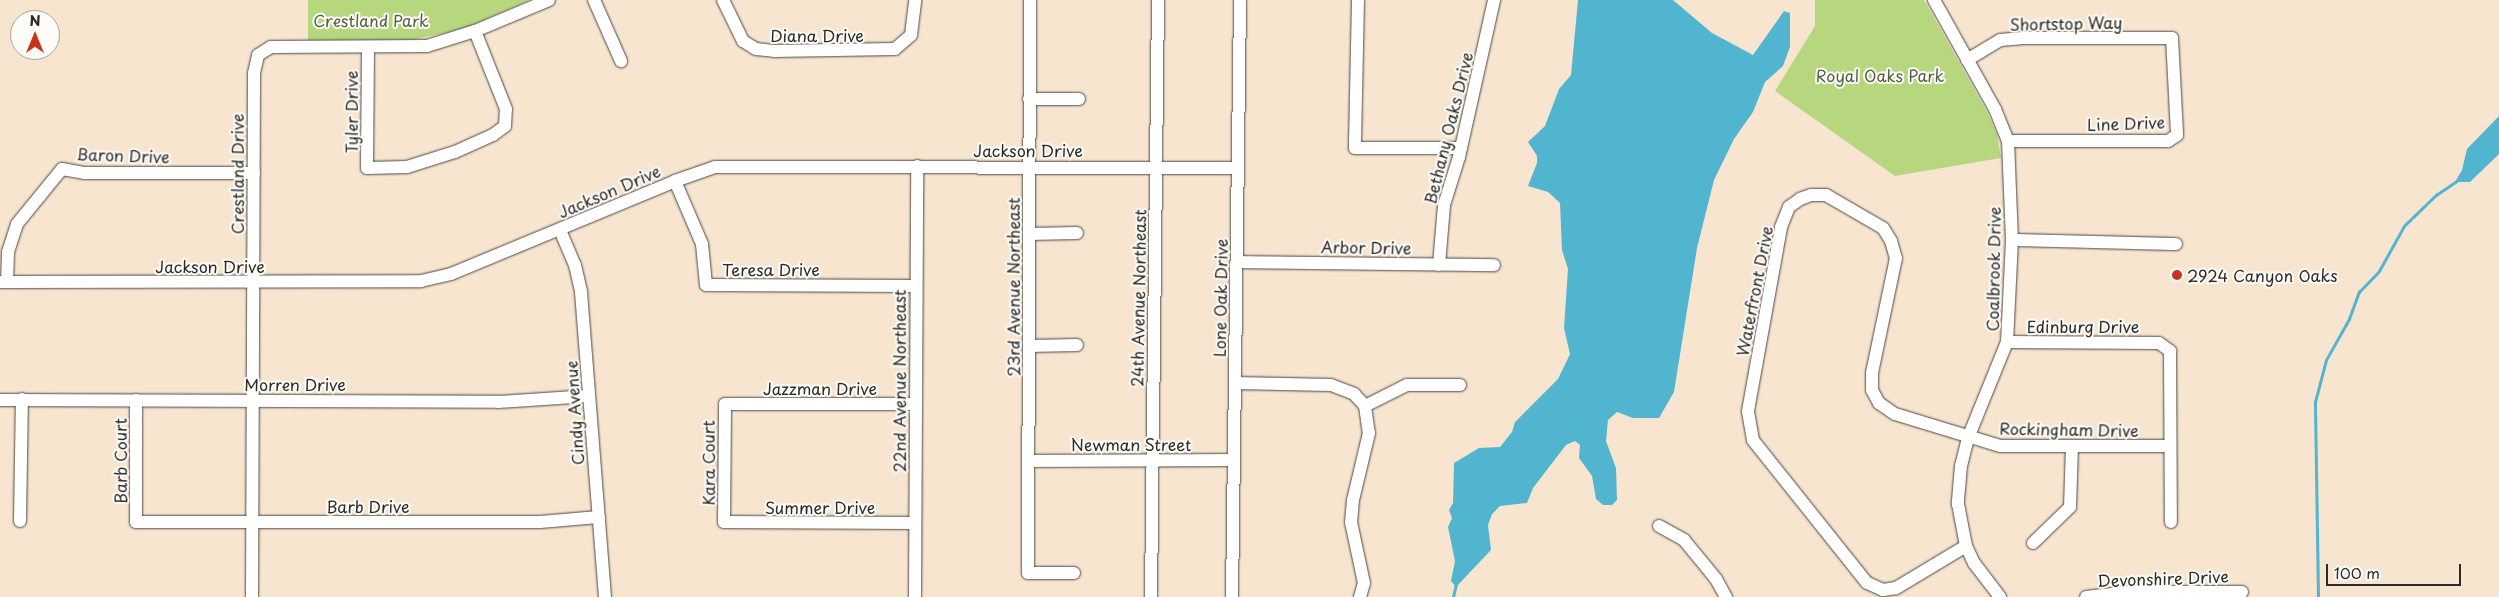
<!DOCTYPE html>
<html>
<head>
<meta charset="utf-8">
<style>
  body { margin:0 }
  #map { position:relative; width:2499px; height:597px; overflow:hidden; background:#f7e5cf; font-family:"Playpen Sans",sans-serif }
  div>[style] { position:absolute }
  .green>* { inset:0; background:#b7d77f }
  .water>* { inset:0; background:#51b5d0 }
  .stream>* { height:2.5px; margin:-1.25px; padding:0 1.25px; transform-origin:1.25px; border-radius:1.25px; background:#51b5d0 }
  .roads { filter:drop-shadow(0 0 1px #4a4744) drop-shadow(0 0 1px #4a4744) }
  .minor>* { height:12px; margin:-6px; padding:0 6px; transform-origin:6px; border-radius:6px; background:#fff }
  .dots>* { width:14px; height:14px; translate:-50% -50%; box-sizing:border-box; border:2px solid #fdfcf7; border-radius:50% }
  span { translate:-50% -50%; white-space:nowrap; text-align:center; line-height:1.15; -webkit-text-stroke:4px #fdfcf7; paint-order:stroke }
  .park-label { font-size:16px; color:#555f44 }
  .street-label { font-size:16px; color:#2b2b2b }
  .poi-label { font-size:16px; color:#2b2b2b }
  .left { translate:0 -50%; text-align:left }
  .north { position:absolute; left:10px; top:10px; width:50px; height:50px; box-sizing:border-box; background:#fdfcf7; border:1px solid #a9a8a5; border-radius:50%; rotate:0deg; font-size:14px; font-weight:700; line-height:20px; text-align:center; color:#2b2b2b }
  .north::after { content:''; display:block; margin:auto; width:18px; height:22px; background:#c8321e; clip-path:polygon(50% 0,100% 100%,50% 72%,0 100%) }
  .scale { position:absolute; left:2326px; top:564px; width:135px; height:22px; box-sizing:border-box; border:2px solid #2b2b2b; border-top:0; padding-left:6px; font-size:15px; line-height:18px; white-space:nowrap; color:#2b2b2b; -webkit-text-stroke:4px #fdfcf7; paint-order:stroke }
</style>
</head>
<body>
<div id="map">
  <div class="green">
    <div style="clip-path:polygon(308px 0,529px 0,465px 28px,408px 41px,308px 40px)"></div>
    <div style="clip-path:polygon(1815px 0,1924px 0,1987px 112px,1997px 135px,2001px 158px,1895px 176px,1775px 91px,1815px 26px)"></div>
  </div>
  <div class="water">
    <div style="clip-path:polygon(1578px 0,1673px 0,1712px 33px,1753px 55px,1784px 11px,1790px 13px,1790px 47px,1783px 66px,1765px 82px,1753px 112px,1734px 139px,1714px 180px,1697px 248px,1674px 392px,1659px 418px,1633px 418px,1617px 412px,1608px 420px,1606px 441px,1616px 468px,1617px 500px,1612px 505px,1603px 505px,1596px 499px,1592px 476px,1579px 458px,1580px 445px,1575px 441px,1566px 445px,1533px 488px,1527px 503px,1500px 506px,1492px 514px,1488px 525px,1491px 550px,1456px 587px,1451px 581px,1455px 561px,1448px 527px,1452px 518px,1449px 510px,1453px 503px,1454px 463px,1479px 448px,1500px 447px,1512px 432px,1515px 422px,1558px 379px,1570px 354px,1564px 328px,1568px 269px,1562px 250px,1560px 203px,1548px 192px,1528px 186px,1537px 163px,1537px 156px,1528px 142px,1545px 126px,1559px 89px,1571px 75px)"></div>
    <div style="clip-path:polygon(2499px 116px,2499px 154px,2470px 182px,2455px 182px,2462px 170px,2467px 149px)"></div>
  </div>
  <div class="stream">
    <div style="left:1453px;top:597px;width:13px;rotate:-77deg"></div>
    <div style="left:2318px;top:597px;width:195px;rotate:-90.9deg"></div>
    <div style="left:2315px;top:402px;width:43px;rotate:-75.3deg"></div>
    <div style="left:2326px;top:360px;width:47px;rotate:-60.7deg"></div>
    <div style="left:2349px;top:319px;width:29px;rotate:-70deg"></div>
    <div style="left:2359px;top:292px;width:29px;rotate:-46deg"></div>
    <div style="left:2379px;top:271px;width:51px;rotate:-60.9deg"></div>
    <div style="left:2404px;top:226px;width:45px;rotate:-44.1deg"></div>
    <div style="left:2436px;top:195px;width:25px;rotate:-34deg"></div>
  </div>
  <div class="roads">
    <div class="minor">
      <div style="left:594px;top:0;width:67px;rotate:66.1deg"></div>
      <div style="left:723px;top:0;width:46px;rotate:64deg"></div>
      <div style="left:743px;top:41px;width:15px;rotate:32deg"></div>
      <div style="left:756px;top:49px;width:18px;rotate:6deg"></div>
      <div style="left:774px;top:51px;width:121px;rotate:-0.9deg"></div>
      <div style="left:895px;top:49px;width:21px;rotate:-41deg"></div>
      <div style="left:911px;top:35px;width:35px;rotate:-83deg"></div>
      <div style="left:1030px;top:0;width:573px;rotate:90.2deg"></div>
      <div style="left:1028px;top:573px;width:46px"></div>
      <div style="left:1358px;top:0;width:148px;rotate:91.2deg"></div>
      <div style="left:1355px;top:148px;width:106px"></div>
      <div style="left:1934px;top:0;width:125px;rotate:60.8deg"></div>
      <div style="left:1995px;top:109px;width:35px;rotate:68deg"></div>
      <div style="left:2008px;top:141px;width:99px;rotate:87.7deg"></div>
      <div style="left:2012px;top:240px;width:102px;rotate:92.8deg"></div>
      <div style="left:2007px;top:342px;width:104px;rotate:112.1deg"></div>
      <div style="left:1968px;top:438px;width:29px;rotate:104deg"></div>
      <div style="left:1961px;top:466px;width:38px;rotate:95deg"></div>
      <div style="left:1958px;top:504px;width:43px;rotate:79.2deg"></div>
      <div style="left:1966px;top:546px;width:19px;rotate:65deg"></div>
      <div style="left:1974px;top:563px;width:43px;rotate:52.6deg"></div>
      <div style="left:368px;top:48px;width:120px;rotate:90.5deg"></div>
      <div style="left:367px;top:168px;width:40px;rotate:-1.4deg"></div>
      <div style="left:407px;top:167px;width:50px;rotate:-17.4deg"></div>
      <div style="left:455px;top:152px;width:42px;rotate:-24.1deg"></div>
      <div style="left:493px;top:135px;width:15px;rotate:-37deg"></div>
      <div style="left:505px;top:126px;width:17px;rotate:-87deg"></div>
      <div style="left:506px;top:109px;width:84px;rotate:-111.7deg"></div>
      <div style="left:1967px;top:60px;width:39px;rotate:-31deg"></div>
      <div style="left:2000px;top:40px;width:21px;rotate:-5deg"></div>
      <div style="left:2021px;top:38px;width:151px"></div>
      <div style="left:2172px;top:38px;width:97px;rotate:87deg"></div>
      <div style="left:2177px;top:135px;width:11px;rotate:146deg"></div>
      <div style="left:2168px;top:141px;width:160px;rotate:180deg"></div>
      <div style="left:1029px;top:99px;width:50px"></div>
      <div style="left:675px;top:181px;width:69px;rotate:66.8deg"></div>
      <div style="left:702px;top:244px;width:41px;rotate:84.4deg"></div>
      <div style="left:706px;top:285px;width:209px;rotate:0.3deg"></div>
      <div style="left:560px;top:230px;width:38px;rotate:67deg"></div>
      <div style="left:575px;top:265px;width:28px;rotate:77deg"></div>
      <div style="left:581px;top:292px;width:306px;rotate:85.5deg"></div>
      <div style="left:1029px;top:234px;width:48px;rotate:-1.2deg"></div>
      <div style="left:2012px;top:240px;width:164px;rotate:1.4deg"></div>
      <div style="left:1237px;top:262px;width:257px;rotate:0.7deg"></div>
      <div style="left:1439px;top:265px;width:60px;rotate:-85.2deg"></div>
      <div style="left:1444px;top:205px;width:50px;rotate:-72.6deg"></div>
      <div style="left:1459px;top:157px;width:161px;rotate:-77.4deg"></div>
      <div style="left:0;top:282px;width:421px;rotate:-0.1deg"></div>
      <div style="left:421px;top:281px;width:31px;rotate:-13deg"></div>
      <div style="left:451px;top:274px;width:243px;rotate:-22.5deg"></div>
      <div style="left:675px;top:181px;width:42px;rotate:-19.3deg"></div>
      <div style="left:715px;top:167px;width:523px;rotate:0.11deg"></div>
      <div style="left:7px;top:282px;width:30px;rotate:-88deg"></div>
      <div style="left:8px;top:252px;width:29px;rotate:-72deg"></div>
      <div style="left:17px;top:224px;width:71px;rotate:-50.7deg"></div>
      <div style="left:62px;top:169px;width:22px;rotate:10deg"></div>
      <div style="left:84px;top:173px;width:170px"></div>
      <div style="left:2007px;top:342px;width:152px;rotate:0.4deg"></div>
      <div style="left:2159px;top:343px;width:14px;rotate:36deg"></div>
      <div style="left:2170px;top:351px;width:171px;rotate:89.7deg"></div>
      <div style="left:1029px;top:346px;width:48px;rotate:-1.2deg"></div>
      <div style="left:1235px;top:383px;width:96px;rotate:1.2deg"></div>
      <div style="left:1331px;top:385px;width:25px;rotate:21deg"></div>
      <div style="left:1354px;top:394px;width:16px;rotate:47deg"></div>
      <div style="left:1365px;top:406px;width:27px;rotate:82deg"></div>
      <div style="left:1369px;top:433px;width:69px;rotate:103.4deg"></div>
      <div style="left:1353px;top:500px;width:22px;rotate:95deg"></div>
      <div style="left:1351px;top:522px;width:62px;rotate:78deg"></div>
      <div style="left:1364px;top:583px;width:15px;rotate:106deg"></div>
      <div style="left:0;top:400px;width:498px;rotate:0.2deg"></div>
      <div style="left:498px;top:402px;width:91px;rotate:-3.8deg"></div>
      <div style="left:136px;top:400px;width:122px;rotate:90deg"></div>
      <div style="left:136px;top:522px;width:404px"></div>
      <div style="left:540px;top:522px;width:59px;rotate:-4.8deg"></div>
      <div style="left:1365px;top:406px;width:47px;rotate:-26.6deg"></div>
      <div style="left:1407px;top:385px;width:53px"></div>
      <div style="left:1028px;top:461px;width:206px;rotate:-0.3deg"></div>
      <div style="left:20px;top:521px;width:122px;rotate:-89.1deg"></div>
      <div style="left:915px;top:523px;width:191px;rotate:-179.7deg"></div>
      <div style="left:724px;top:522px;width:118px;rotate:-89.5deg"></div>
      <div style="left:725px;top:404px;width:190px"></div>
      <div style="left:1659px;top:526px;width:29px;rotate:29deg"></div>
      <div style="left:1684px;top:540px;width:50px;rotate:50.6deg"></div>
      <div style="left:1716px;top:579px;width:21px;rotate:61deg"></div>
      <div style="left:2033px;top:543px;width:52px;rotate:-44.2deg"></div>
      <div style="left:2070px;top:507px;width:60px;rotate:-88.1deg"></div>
      <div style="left:1966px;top:546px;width:82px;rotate:149deg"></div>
      <div style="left:1896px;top:588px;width:13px;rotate:171deg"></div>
      <div style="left:1883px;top:590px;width:17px;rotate:-156deg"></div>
      <div style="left:1867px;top:583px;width:183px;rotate:-128.6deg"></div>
      <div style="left:1753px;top:440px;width:29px;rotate:-100deg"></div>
      <div style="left:1748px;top:411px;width:187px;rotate:-79.8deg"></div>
      <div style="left:1781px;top:227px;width:22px;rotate:-68deg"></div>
      <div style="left:1789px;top:207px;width:14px;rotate:-36deg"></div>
      <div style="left:1800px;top:199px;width:12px;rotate:-20deg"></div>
      <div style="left:1811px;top:195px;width:15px"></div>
      <div style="left:1826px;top:195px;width:66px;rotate:30.1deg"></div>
      <div style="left:1883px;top:228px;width:15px;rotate:58deg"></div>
      <div style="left:1891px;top:241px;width:18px;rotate:74deg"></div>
      <div style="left:1896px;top:258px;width:117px;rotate:101.8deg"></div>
      <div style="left:1872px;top:373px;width:17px;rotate:90deg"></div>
      <div style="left:1872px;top:390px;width:15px;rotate:62deg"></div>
      <div style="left:1879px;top:403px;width:19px;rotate:35deg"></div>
      <div style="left:1895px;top:414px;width:110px;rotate:16.9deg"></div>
      <div style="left:2000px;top:446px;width:170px"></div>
      <div style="left:252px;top:597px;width:524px;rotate:-89.78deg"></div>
      <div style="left:254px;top:73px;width:18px;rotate:-77deg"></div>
      <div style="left:258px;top:55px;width:15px;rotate:-32deg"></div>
      <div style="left:271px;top:47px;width:156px;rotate:-0.4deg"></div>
      <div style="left:427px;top:46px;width:50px;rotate:-17.4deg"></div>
      <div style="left:475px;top:31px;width:80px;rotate:-22.7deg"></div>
      <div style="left:915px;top:597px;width:431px;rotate:-89.7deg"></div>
      <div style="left:1151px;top:597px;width:597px;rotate:-89.33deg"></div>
      <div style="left:1232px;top:597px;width:597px;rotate:-89.23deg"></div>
      <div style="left:2086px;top:597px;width:43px;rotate:-6.6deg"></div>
      <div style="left:2129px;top:592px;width:113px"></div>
    </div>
  </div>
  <div class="dots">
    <div style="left:2177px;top:275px;background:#c8321e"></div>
  </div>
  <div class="park-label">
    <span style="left:371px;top:20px">Crestland Park</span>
    <span style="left:1880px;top:75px">Royal Oaks Park</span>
  </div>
  <div class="street-label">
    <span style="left:2066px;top:23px;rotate:-1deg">Shortstop Way</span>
    <span style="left:817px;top:35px">Diana Drive</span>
    <span style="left:351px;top:112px;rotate:-90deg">Tyler Drive</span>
    <span style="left:2126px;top:123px;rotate:-2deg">Line Drive</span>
    <span style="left:1448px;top:128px;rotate:-76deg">Bethany Oaks Drive</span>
    <span style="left:1028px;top:150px">Jackson Drive</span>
    <span style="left:123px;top:155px;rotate:2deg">Baron Drive</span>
    <span style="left:237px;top:174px;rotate:-90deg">Crestland Drive</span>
    <span style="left:609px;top:191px;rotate:-23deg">Jackson Drive</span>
    <span style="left:1366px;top:247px;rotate:1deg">Arbor Drive</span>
    <span style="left:210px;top:266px">Jackson Drive</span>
    <span style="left:771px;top:269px">Teresa Drive</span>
    <span style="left:1993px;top:269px;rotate:-89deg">Coalbrook Drive</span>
    <span style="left:1013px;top:287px;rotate:-90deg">23rd Avenue Northeast</span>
    <span style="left:1754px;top:291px;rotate:-79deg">Waterfront Drive</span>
    <span style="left:1138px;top:298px;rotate:-89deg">24th Avenue Northeast</span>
    <span style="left:1220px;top:298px;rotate:-89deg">Lone Oak Drive</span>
    <span style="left:2083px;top:326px">Edinburg Drive</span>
    <span style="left:899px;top:381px;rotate:-90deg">22nd Avenue Northeast</span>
    <span style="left:295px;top:384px">Morren Drive</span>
    <span style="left:820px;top:388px">Jazzman Drive</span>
    <span style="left:574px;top:413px;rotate:-94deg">Cindy Avenue</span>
    <span style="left:2069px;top:429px;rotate:1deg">Rockingham Drive</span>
    <span style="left:1131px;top:444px">Newman Street</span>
    <span style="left:120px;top:461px;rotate:-90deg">Barb Court</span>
    <span style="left:708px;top:463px;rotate:-90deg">Kara Court</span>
    <span style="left:368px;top:506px">Barb Drive</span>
    <span style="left:820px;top:507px">Summer Drive</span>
    <span style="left:2163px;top:578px;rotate:-2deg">Devonshire Drive</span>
  </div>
  <div class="poi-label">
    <span class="left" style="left:2187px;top:275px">2924 Canyon Oaks</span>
  </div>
  <div class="north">N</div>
  <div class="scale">100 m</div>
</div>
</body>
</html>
